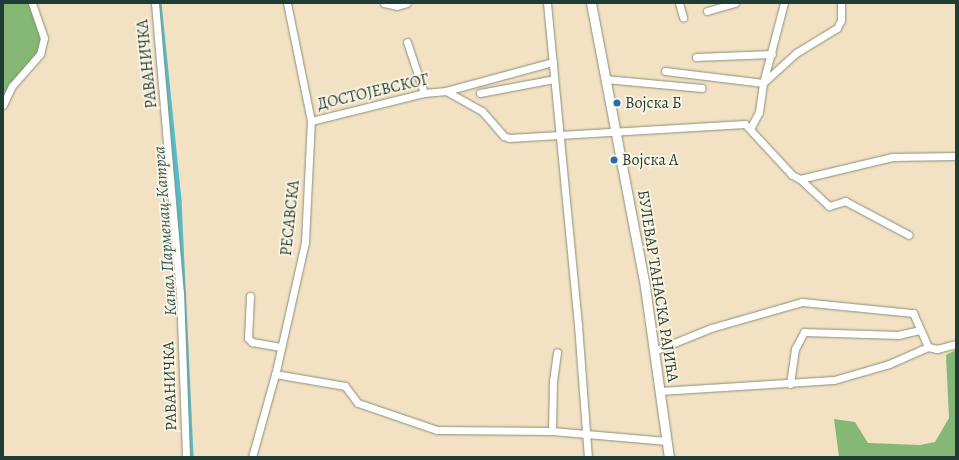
<!DOCTYPE html>
<html>
<head>
<meta charset="utf-8">
<style>
  body { margin:0 }
  #map { position:relative; width:959px; height:460px; overflow:hidden; background:#f3e1c3; font-family:Alegreya,serif }
  div>[style] { position:absolute }
  .forest>* { inset:0; background:#84b874 }
  .canal>* { height:5.5px; margin:-2.75px; padding:0 2.75px; transform-origin:2.75px; border-radius:2.75px; background:#52becd }
  .roads { filter:drop-shadow(0 0 1px #898f7c) drop-shadow(0 0 1px #898f7c) }
  .minor>* { height:7px; margin:-3.5px; padding:0 3.5px; transform-origin:3.5px; border-radius:3.5px; background:#fff }
  .major>* { height:9px; margin:-4.5px; padding:0 4.5px; transform-origin:4.5px; border-radius:4.5px; background:#fff }
  .dots>* { width:11px; height:11px; translate:-50% -50%; box-sizing:border-box; border:2px solid #fcf5e5; border-radius:50% }
  span { translate:-50% -50%; white-space:nowrap; text-align:center; line-height:1.15; -webkit-text-stroke:3.5px #fcf5e5; paint-order:stroke }
  .street-label { font-size:16px; color:#1f3d34 }
  .poi-label { font-size:16px; color:#1f3d34 }
  .left { translate:0 -50%; text-align:left }
  .water-label { font-size:17px; color:#2c5d5a; font-style:italic }
  .frame { position:absolute; inset:0; border:4px solid #1f3d34; pointer-events:none }
</style>
</head>
<body>
<div id="map">
  <div class="forest">
    <div style="clip-path:polygon(3px 3px,32px 3px,44px 38px,40px 54px,12px 86px,3px 105px)"></div>
    <div style="clip-path:polygon(956px 350px,956px 457px,839px 457px,834px 419px,855px 422px,868px 443px,920px 445px,935px 442px,949px 418px,946px 355px)"></div>
  </div>
  <div class="canal">
    <div style="left:159px;top:3px;width:199px;rotate:84.2deg"></div>
    <div style="left:179px;top:201px;width:256px;rotate:87.3deg"></div>
  </div>
  <div class="roads">
    <div class="minor">
      <div style="left:155px;top:3px;width:290px;rotate:85.1deg"></div>
      <div style="left:180px;top:292px;width:165px;rotate:87.9deg"></div>
      <div style="left:384px;top:3px;width:13px;rotate:13deg"></div>
      <div style="left:397px;top:6px;width:10px;rotate:-17deg"></div>
      <div style="left:547px;top:3px;width:323px;rotate:84.5deg"></div>
      <div style="left:578px;top:325px;width:132px;rotate:85.7deg"></div>
      <div style="left:679px;top:3px;width:15px;rotate:74deg"></div>
      <div style="left:707px;top:11px;width:29px;rotate:-16deg"></div>
      <div style="left:407px;top:42px;width:54px;rotate:71.6deg"></div>
      <div style="left:696px;top:57px;width:76px;rotate:-2.3deg"></div>
      <div style="left:665px;top:71px;width:99px;rotate:7deg"></div>
      <div style="left:763px;top:83px;width:45px;rotate:-42.3deg"></div>
      <div style="left:796px;top:53px;width:48px;rotate:-31.4deg"></div>
      <div style="left:837px;top:28px;width:9px;rotate:-63deg"></div>
      <div style="left:841px;top:20px;width:17px;rotate:-90deg"></div>
      <div style="left:605px;top:79px;width:97px;rotate:5.3deg"></div>
      <div style="left:446px;top:91px;width:111px;rotate:-15.2deg"></div>
      <div style="left:480px;top:93px;width:75px;rotate:-10.7deg"></div>
      <div style="left:3px;top:105px;width:21px;rotate:-65deg"></div>
      <div style="left:12px;top:86px;width:43px;rotate:-48.8deg"></div>
      <div style="left:40px;top:54px;width:16px;rotate:-76deg"></div>
      <div style="left:44px;top:38px;width:37px;rotate:-109deg"></div>
      <div style="left:311px;top:121px;width:116px;rotate:-13.9deg"></div>
      <div style="left:424px;top:93px;width:22px;rotate:-5deg"></div>
      <div style="left:446px;top:91px;width:41px;rotate:29.1deg"></div>
      <div style="left:482px;top:111px;width:33px;rotate:49deg"></div>
      <div style="left:504px;top:136px;width:5px;rotate:22deg"></div>
      <div style="left:509px;top:138px;width:236px;rotate:-3.4deg"></div>
      <div style="left:745px;top:124px;width:69px;rotate:47.3deg"></div>
      <div style="left:792px;top:175px;width:9px;rotate:27deg"></div>
      <div style="left:800px;top:179px;width:95px;rotate:-13.4deg"></div>
      <div style="left:892px;top:157px;width:64px;rotate:-0.9deg"></div>
      <div style="left:751px;top:127px;width:17px;rotate:-62deg"></div>
      <div style="left:759px;top:112px;width:29px;rotate:-82deg"></div>
      <div style="left:763px;top:83px;width:83px;rotate:-75.3deg"></div>
      <div style="left:800px;top:179px;width:40px;rotate:43deg"></div>
      <div style="left:829px;top:206px;width:17px;rotate:-17deg"></div>
      <div style="left:845px;top:201px;width:72px;rotate:28deg"></div>
      <div style="left:250px;top:296px;width:42px;rotate:92.7deg"></div>
      <div style="left:248px;top:338px;width:6px;rotate:45deg"></div>
      <div style="left:252px;top:342px;width:29px;rotate:10deg"></div>
      <div style="left:654px;top:351px;width:61px;rotate:-22deg"></div>
      <div style="left:711px;top:328px;width:95px;rotate:-15.9deg"></div>
      <div style="left:802px;top:302px;width:112px;rotate:5.7deg"></div>
      <div style="left:913px;top:313px;width:37px;rotate:66deg"></div>
      <div style="left:928px;top:347px;width:9px;rotate:13deg"></div>
      <div style="left:937px;top:349px;width:20px;rotate:-15deg"></div>
      <div style="left:275px;top:374px;width:71px;rotate:9.7deg"></div>
      <div style="left:345px;top:386px;width:21px;rotate:53deg"></div>
      <div style="left:358px;top:403px;width:83px;rotate:18.9deg"></div>
      <div style="left:437px;top:430px;width:115px;rotate:0.5deg"></div>
      <div style="left:552px;top:431px;width:115px;rotate:5deg"></div>
      <div style="left:790px;top:384px;width:35px;rotate:-82deg"></div>
      <div style="left:795px;top:349px;width:19px;rotate:-62deg"></div>
      <div style="left:804px;top:332px;width:94px;rotate:1.8deg"></div>
      <div style="left:898px;top:335px;width:23px;rotate:-13deg"></div>
      <div style="left:660px;top:391px;width:174px;rotate:-3.6deg"></div>
      <div style="left:834px;top:380px;width:57px;rotate:-16.2deg"></div>
      <div style="left:889px;top:364px;width:43px;rotate:-23.6deg"></div>
      <div style="left:552px;top:431px;width:50px;rotate:-88.9deg"></div>
      <div style="left:553px;top:381px;width:29px;rotate:-82deg"></div>
      <div style="left:252px;top:457px;width:89px;rotate:-74.4deg"></div>
      <div style="left:276px;top:371px;width:132px;rotate:-77.3deg"></div>
      <div style="left:305px;top:242px;width:121px;rotate:-87.2deg"></div>
      <div style="left:311px;top:121px;width:120px;rotate:-101.5deg"></div>
    </div>
    <div class="major">
      <div style="left:591px;top:3px;width:289px;rotate:79.2deg"></div>
      <div style="left:645px;top:287px;width:172px;rotate:82deg"></div>
    </div>
  </div>
  <div class="dots">
    <div style="left:617px;top:103px;background:#1f6fb2"></div>
    <div style="left:614px;top:160px;background:#1f6fb2"></div>
  </div>
  <div class="street-label">
    <span style="left:147px;top:64px;rotate:-96deg">РАВАНИЧКА</span>
    <span style="left:373px;top:92px;rotate:-13deg">ДОСТОЈЕВСКОГ</span>
    <span style="left:290px;top:218px;rotate:-84deg">РЕСАВСКА</span>
    <span style="left:658px;top:286px;rotate:81deg">БУЛЕВАР ТАНАСКА РАЈИЋА</span>
    <span style="left:170px;top:386px;rotate:-92deg">РАВАНИЧКА</span>
  </div>
  <div class="poi-label">
    <span class="left" style="left:625px;top:103px">Војска Б</span>
    <span class="left" style="left:622px;top:160px">Војска А</span>
  </div>
  <div class="water-label">
    <span style="left:165px;top:231px;rotate:-94deg">Канал Парменац-Катрга</span>
  </div>
  <div class="frame"></div>
</div>
</body>
</html>
